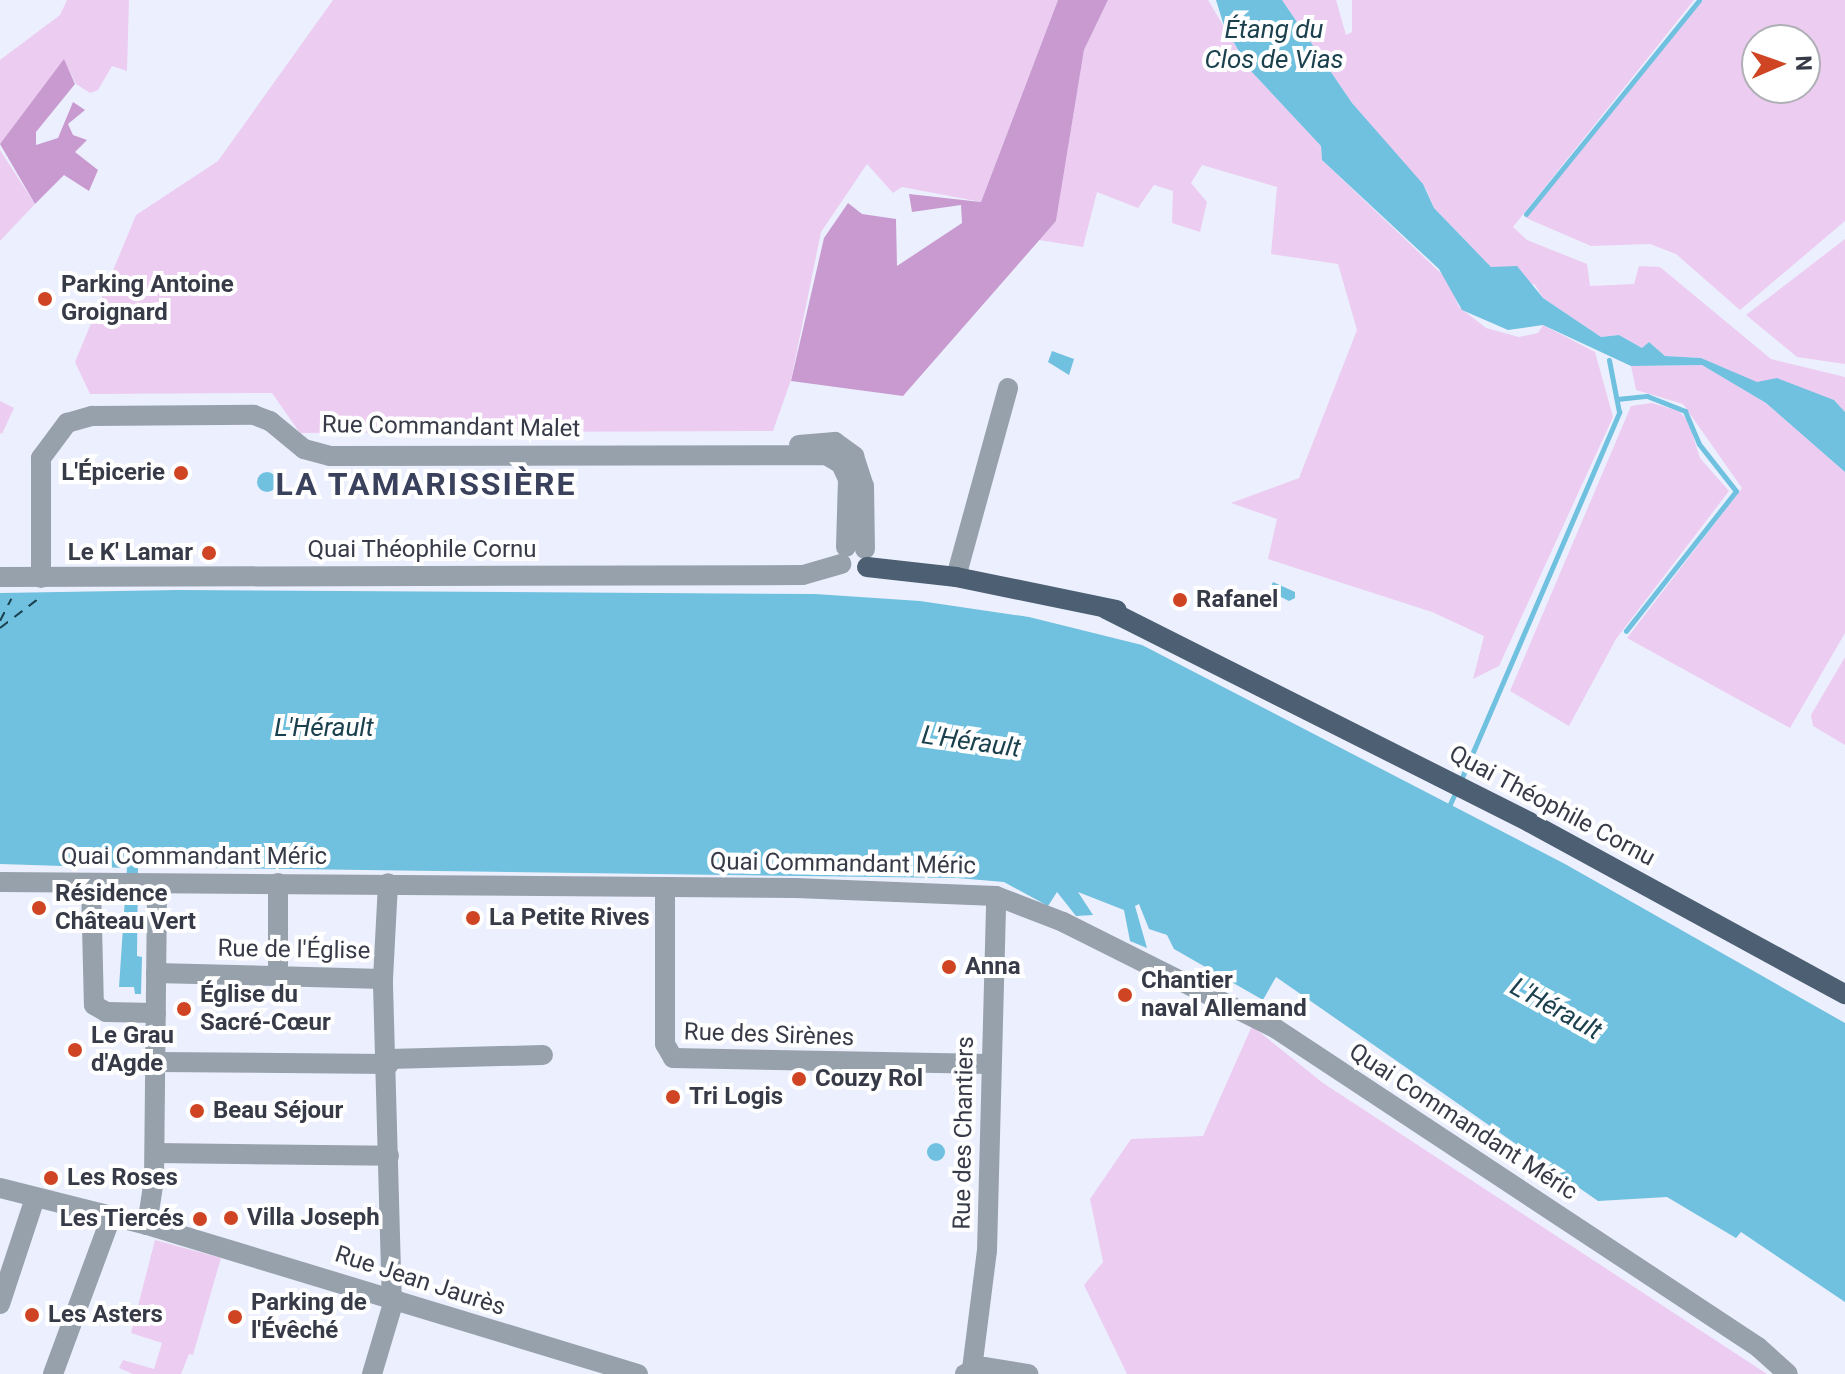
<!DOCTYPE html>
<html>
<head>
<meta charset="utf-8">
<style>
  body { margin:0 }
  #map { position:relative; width:1845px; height:1374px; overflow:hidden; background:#ecf0fe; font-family:Roboto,sans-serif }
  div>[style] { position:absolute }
  .green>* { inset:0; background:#ecccf1 }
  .forest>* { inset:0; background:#c89acf }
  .water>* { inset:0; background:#70c0df }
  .round { border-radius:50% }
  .stream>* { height:5px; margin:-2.5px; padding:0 2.5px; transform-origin:2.5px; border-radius:2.5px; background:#70c0df }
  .ferry>* { height:2px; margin-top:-1px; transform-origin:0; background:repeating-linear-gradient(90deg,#1c414e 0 10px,transparent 0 18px) }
  .minor>* { height:20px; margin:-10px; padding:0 10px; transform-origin:10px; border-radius:10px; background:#96a1ac }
  .major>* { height:20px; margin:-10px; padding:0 10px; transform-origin:10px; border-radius:10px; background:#4c5f73 }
  .dots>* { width:22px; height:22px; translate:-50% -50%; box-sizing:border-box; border:4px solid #fff; border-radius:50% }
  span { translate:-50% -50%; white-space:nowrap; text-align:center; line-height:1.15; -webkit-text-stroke:8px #fff; paint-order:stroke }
  .poi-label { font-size:24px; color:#373a47; font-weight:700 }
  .left { translate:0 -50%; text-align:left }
  .right { translate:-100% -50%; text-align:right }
  .street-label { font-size:24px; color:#373a47 }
  .water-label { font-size:26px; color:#1c414e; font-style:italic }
  .district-label { font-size:32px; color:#3a415c; font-weight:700; letter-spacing:2px }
  .north { position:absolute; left:1741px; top:24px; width:80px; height:80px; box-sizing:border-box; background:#fff; border:2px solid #afb0b5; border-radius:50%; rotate:88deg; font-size:22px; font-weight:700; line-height:32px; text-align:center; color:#373a47 }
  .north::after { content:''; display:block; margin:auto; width:28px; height:36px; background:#cf4523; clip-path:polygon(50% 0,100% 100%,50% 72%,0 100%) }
</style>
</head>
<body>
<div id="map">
  <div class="green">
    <div style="clip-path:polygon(67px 0,129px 0,127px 71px,112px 66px,98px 90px,90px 93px,76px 84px,64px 60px,0 144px,0 60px,60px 15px)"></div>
    <div style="clip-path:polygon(333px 0,1058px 0,981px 202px,902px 187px,893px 193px,867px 164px,821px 232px,791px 380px,773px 431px,300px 433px,272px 393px,90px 394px,75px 362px,136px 215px,218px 161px)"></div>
    <div style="clip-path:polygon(1108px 0,1208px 0,1250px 70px,1321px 146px,1322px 160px,1448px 280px,1459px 307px,1486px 328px,1519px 337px,1538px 333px,1543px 325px,1595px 352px,1613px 417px,1499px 666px,1473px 679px,1484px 636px,1432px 612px,1268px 559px,1277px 519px,1231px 503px,1299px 478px,1357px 330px,1338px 264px,1271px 254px,1277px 187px,1202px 165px,1191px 183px,1207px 202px,1200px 232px,1172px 223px,1173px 191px,1154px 185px,1138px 208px,1097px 192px,1083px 247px,1039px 240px,1056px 221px,1084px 50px)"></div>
    <div style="clip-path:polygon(1282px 0,1336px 0,1346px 35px,1352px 32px,1352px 0,1694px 0,1513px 227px,1527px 240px,1587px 264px,1590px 286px,1634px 284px,1639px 266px,1660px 267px,1771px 359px,1845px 377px,1845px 412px,1834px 400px,1757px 383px,1701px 358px,1665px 356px,1649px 342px,1642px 348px,1619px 335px,1601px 337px,1543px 298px,1535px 285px,1491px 267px,1434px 208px,1426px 189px,1352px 103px)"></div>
    <div style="clip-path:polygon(evenodd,1703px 0,1845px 0,1845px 221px,1740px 310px,1676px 254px,1650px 244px,1591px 246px,1526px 218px,1703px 0,1757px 40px,1805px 40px,1805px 88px,1757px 88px,1757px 40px)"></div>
    <div style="clip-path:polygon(0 150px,35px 204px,0 241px)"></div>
    <div style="clip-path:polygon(1845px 239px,1845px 364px,1797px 357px,1746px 315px)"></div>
    <div style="clip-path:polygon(1702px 365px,1766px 403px,1845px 472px,1845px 633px,1790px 728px,1627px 638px,1742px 488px,1683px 404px,1636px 390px,1631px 366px)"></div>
    <div style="clip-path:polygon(0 401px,14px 408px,2px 434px,0 433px)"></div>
    <div style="clip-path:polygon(1652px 403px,1679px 411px,1688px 421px,1700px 458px,1729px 491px,1616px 639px,1569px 726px,1510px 691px,1631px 406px)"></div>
    <div style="clip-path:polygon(1845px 657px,1845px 745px,1813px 726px,1811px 715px)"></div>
    <div style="clip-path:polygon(1252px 1026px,1323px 1083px,1767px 1374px,1127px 1374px,1084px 1285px,1103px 1262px,1090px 1199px,1131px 1139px,1203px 1136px)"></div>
    <div style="clip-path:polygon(155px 1240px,221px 1258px,193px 1355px,189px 1354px,181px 1374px,133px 1374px,119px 1368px,123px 1360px,154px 1369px,162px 1343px,131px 1333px)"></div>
  </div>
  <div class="forest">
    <div style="clip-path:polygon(1058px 0,1108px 0,1084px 50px,1056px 221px,903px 396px,791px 381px,824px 238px,848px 203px,862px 214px,896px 219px,897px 266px,962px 223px,961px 205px,912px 212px,909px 194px,981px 202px)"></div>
    <div style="clip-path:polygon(64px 59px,75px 84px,36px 132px,36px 145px,58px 138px,73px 102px,85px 110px,68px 124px,73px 135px,87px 140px,75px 152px,98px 170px,89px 191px,64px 175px,35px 204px,0 144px)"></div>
  </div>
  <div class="water">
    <div style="clip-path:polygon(1216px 0,1282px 0,1352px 103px,1423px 184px,1434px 208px,1491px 267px,1517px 266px,1543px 298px,1601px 337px,1619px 335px,1642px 348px,1649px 342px,1665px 356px,1701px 358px,1757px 382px,1777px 378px,1834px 400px,1845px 412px,1845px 472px,1766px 403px,1702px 365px,1631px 366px,1543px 325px,1508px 330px,1462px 310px,1439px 269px,1322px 160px,1321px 146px,1250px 70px,1224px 26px)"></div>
    <div style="clip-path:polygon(1052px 351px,1074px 359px,1069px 375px,1048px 362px)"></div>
    <div class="round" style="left:257px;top:472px;width:20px;height:20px"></div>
    <div style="clip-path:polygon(1273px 582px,1295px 592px,1295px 598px,1289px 601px,1269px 591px)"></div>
    <div style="clip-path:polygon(178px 590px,815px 594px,920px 601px,1029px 617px,1142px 645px,1565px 864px,1845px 1023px,1845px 1302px,1741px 1232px,1736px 1238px,1667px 1197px,1598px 1201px,1276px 977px,1263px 1000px,1174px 949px,1167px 935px,1149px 929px,1139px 904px,1135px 906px,1147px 948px,1130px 941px,1124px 910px,1078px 892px,1093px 915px,1076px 916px,1057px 892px,1048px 906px,1004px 882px,957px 878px,138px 867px,137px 956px,142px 957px,141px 994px,135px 994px,134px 987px,119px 987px,127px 868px,0 864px,0 593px)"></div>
    <div class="round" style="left:927px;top:1143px;width:18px;height:18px"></div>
  </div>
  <div class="stream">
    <div style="left:1526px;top:214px;width:275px;rotate:-51deg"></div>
    <div style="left:1617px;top:399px;width:30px;rotate:-6deg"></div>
    <div style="left:1647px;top:396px;width:41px;rotate:21.5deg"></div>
    <div style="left:1685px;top:411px;width:36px;rotate:67deg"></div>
    <div style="left:1699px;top:444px;width:60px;rotate:51.8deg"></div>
    <div style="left:1736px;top:491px;width:178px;rotate:128.2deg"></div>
    <div style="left:1460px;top:782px;width:403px;rotate:-66.7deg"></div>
    <div style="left:1619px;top:412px;width:53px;rotate:-100.9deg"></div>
    <div style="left:1450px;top:804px;width:14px;rotate:-65deg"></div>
  </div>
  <div class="ferry">
    <div style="left:0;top:621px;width:25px;rotate:-63deg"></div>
    <div style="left:0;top:628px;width:48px;rotate:-37.3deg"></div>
  </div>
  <div class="minor">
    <div style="left:799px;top:445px;width:36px;rotate:-5deg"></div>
    <div style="left:835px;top:442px;width:24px;rotate:36deg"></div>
    <div style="left:854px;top:456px;width:32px;rotate:72deg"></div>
    <div style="left:864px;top:486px;width:63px;rotate:89.1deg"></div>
    <div style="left:0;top:577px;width:803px;rotate:-0.14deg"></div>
    <div style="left:803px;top:575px;width:40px;rotate:-16deg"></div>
    <div style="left:956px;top:577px;width:196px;rotate:-74.6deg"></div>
    <div style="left:41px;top:578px;width:120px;rotate:-90deg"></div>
    <div style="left:41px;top:458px;width:44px;rotate:-53.4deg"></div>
    <div style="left:67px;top:423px;width:26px;rotate:-16deg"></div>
    <div style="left:92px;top:416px;width:162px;rotate:-0.4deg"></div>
    <div style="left:254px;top:415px;width:17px;rotate:21deg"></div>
    <div style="left:270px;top:421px;width:44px;rotate:39.5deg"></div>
    <div style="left:304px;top:449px;width:27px;rotate:15deg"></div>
    <div style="left:330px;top:456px;width:496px;rotate:-0.1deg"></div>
    <div style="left:826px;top:455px;width:17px;rotate:31deg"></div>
    <div style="left:841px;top:464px;width:17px;rotate:65deg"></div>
    <div style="left:848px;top:479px;width:68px;rotate:91.7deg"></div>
    <div style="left:0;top:882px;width:796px;rotate:0.43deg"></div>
    <div style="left:796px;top:888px;width:200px;rotate:2.3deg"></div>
    <div style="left:996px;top:896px;width:72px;rotate:21.2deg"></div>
    <div style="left:1063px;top:922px;width:237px;rotate:26.6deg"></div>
    <div style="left:1275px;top:1028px;width:579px;rotate:33.44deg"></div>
    <div style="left:1758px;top:1347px;width:40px;rotate:42deg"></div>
    <div style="left:91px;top:885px;width:120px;rotate:88.6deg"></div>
    <div style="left:94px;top:1005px;width:14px;rotate:30deg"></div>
    <div style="left:106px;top:1012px;width:50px;rotate:1.1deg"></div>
    <div style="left:665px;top:887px;width:157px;rotate:90deg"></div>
    <div style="left:665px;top:1044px;width:16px;rotate:60deg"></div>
    <div style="left:673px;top:1058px;width:317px;rotate:1.1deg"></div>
    <div style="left:156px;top:973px;width:227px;rotate:1.5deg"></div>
    <div style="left:278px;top:976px;width:93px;rotate:-90deg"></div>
    <div style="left:389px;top:1059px;width:154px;rotate:-1.5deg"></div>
    <div style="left:156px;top:1062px;width:233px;rotate:0.5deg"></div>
    <div style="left:155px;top:1153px;width:234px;rotate:0.7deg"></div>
    <div style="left:0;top:1188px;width:152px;rotate:14.1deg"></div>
    <div style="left:147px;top:1225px;width:513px;rotate:16.88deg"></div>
    <div style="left:147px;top:1225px;width:47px;rotate:-81.3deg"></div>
    <div style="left:154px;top:1179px;width:292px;rotate:-89.4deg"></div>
    <div style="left:0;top:1304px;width:112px;rotate:-71.7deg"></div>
    <div style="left:972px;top:1369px;width:119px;rotate:-82.8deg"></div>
    <div style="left:987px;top:1251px;width:355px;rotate:-88.5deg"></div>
    <div style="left:53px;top:1374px;width:167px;rotate:-69.7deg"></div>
    <div style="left:372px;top:1374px;width:70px;rotate:-73.4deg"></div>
    <div style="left:392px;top:1307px;width:328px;rotate:-91.6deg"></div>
    <div style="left:383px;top:979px;width:96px;rotate:-87deg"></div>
    <div style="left:965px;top:1374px;width:20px;rotate:-20deg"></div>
    <div style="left:984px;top:1367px;width:45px;rotate:9deg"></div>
  </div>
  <div class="major">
    <div style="left:867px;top:567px;width:90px;rotate:6.4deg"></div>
    <div style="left:956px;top:577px;width:164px;rotate:11.6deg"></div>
    <div style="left:1106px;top:609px;width:474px;rotate:26.7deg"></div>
    <div style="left:1529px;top:822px;width:360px;rotate:28.6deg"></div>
  </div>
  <div class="dots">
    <div style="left:45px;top:299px;background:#cf4523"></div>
    <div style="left:181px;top:473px;background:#cf4523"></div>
    <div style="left:209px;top:553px;background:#cf4523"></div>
    <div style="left:1180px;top:600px;background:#cf4523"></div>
    <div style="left:39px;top:908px;background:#cf4523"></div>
    <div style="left:473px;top:918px;background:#cf4523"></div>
    <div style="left:949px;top:967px;background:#cf4523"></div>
    <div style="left:1125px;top:995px;background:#cf4523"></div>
    <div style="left:184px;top:1009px;background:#cf4523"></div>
    <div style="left:75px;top:1050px;background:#cf4523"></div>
    <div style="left:799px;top:1079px;background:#cf4523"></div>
    <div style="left:673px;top:1097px;background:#cf4523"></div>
    <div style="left:197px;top:1111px;background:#cf4523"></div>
    <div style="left:51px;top:1178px;background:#cf4523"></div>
    <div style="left:231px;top:1218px;background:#cf4523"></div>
    <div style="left:200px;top:1219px;background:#cf4523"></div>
    <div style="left:32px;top:1315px;background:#cf4523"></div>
    <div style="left:235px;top:1317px;background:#cf4523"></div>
  </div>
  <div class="poi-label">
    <span class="left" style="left:61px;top:299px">Parking Antoine<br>Groignard</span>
    <span class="right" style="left:165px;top:473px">L'Épicerie</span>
    <span class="right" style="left:193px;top:553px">Le K' Lamar</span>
    <span class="left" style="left:1196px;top:600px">Rafanel</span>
    <span class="left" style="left:55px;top:908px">Résidence<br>Château Vert</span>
    <span class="left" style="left:489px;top:918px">La Petite Rives</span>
    <span class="left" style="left:965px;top:967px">Anna</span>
    <span class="left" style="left:1141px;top:995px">Chantier<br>naval Allemand</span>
    <span class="left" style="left:200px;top:1009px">Église du<br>Sacré-Cœur</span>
    <span class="left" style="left:91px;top:1050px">Le Grau<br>d'Agde</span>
    <span class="left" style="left:815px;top:1079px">Couzy Rol</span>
    <span class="left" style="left:689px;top:1097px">Tri Logis</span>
    <span class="left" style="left:213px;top:1111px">Beau Séjour</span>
    <span class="left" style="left:67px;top:1178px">Les Roses</span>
    <span class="left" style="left:247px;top:1218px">Villa Joseph</span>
    <span class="right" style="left:184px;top:1219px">Les Tiercés</span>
    <span class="left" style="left:251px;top:1317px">Parking de<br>l'Évêché</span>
    <span class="left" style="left:48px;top:1315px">Les Asters</span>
  </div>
  <div class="street-label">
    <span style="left:451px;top:427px;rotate:1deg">Rue Commandant Malet</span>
    <span style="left:422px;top:550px">Quai Théophile Cornu</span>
    <span style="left:1552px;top:806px;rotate:28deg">Quai Théophile Cornu</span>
    <span style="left:194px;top:857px">Quai Commandant Méric</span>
    <span style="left:843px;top:864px;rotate:1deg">Quai Commandant Méric</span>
    <span style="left:294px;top:950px;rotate:1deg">Rue de l'Église</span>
    <span style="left:769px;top:1035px;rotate:2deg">Rue des Sirènes</span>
    <span style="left:1463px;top:1122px;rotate:33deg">Quai Commandant Méric</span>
    <span style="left:964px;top:1133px;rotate:-89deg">Rue des Chantiers</span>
    <span style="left:420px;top:1281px;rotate:18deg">Rue Jean Jaurès</span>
  </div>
  <div class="water-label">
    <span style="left:1274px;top:45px">Étang du<br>Clos de Vias</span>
    <span style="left:324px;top:728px">L'Hérault</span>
    <span style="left:971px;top:742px;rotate:8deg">L'Hérault</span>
    <span style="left:1556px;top:1009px;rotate:29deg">L'Hérault</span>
  </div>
  <div class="district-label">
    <span style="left:426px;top:484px">LA TAMARISSIÈRE</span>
  </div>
  <div class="north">N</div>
</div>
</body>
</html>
